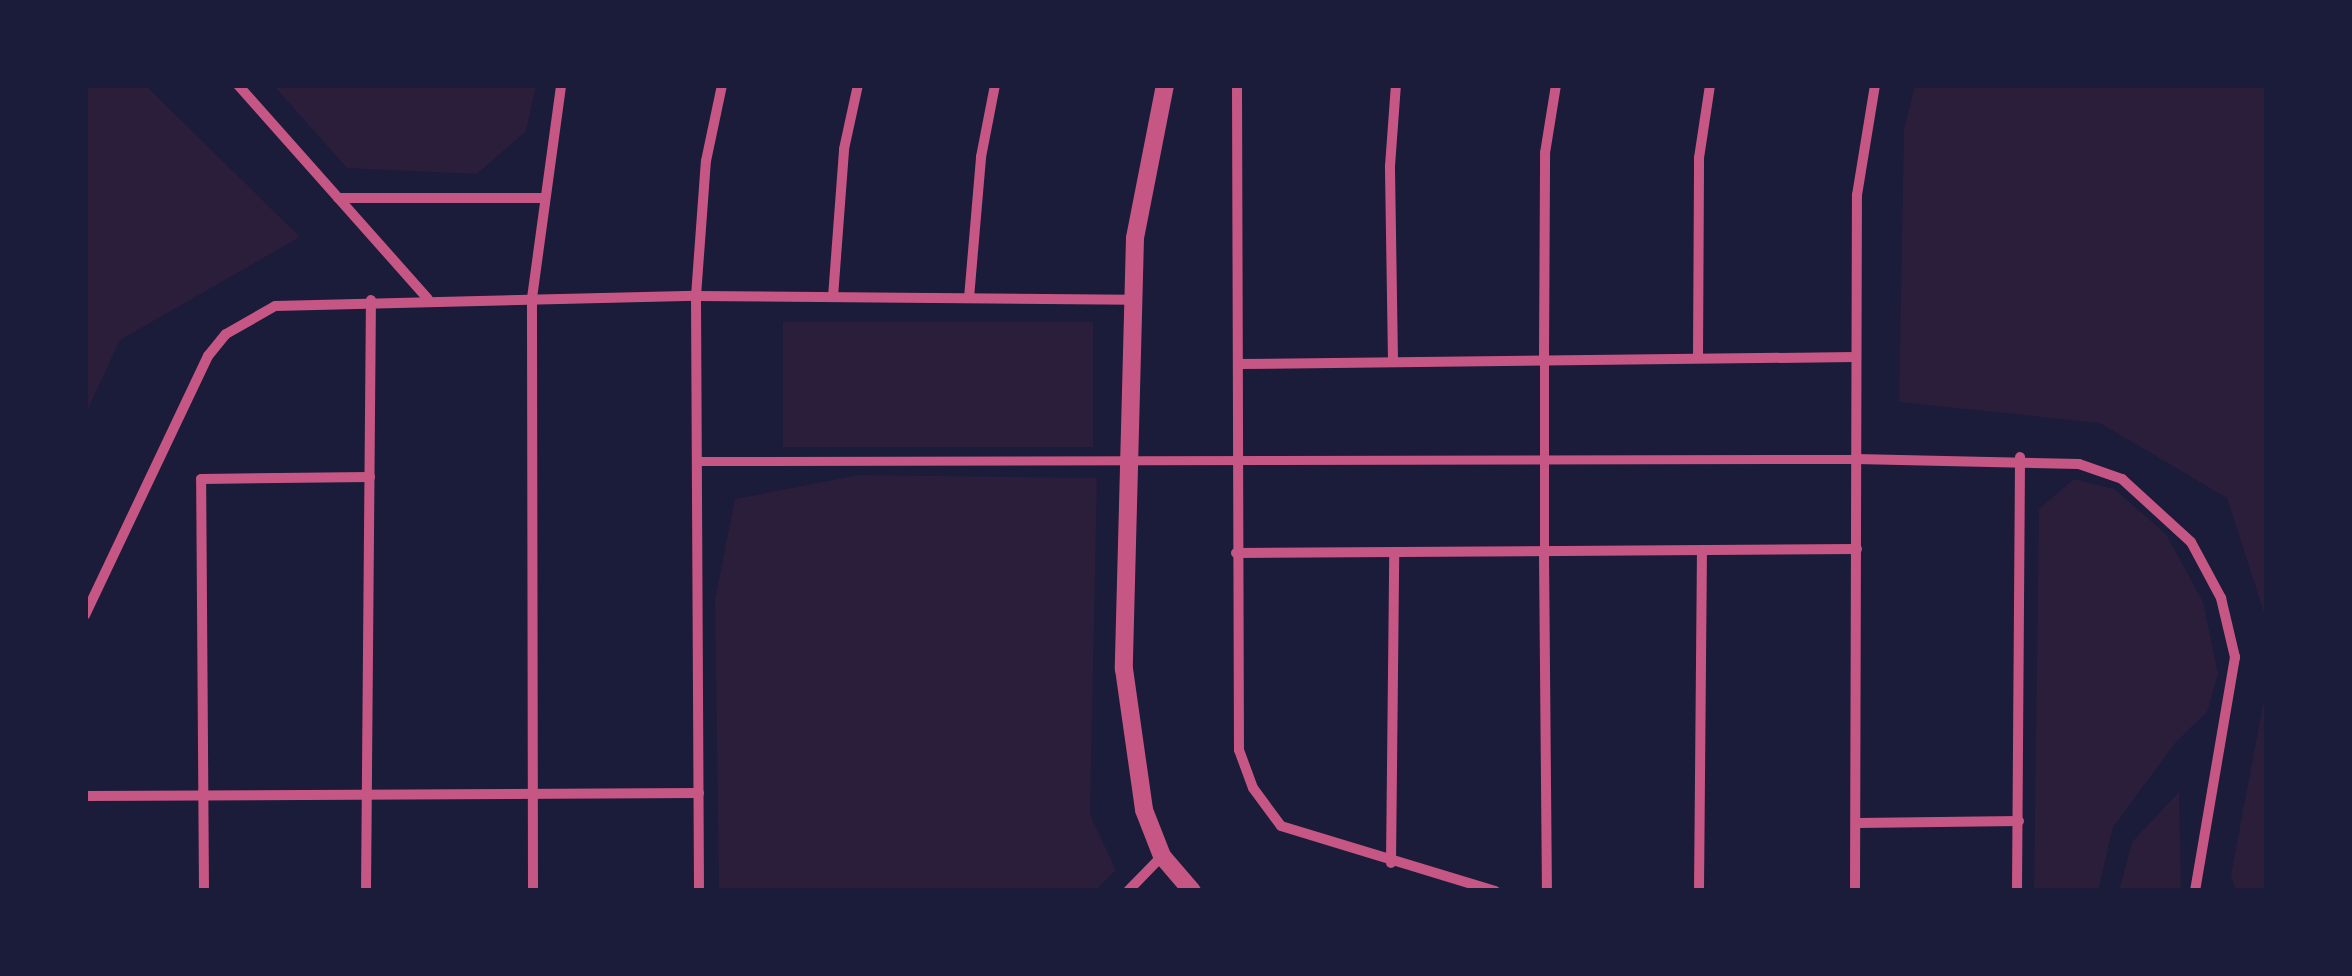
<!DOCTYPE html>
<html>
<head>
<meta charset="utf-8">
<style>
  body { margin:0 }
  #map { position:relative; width:2352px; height:976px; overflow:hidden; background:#1b1b3a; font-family:Manrope,sans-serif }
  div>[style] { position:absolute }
  .green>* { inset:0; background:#2a1e3b; transform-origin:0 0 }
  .pedestrian>* { height:9px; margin:-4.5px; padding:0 4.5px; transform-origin:4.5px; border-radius:4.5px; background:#c65784 }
  .minor>* { height:10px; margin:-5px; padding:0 5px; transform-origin:5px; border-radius:5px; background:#c65784 }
  .tertiary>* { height:18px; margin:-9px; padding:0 9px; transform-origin:9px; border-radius:9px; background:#c65784 }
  span { translate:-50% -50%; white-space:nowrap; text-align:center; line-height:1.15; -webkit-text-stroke:8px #1b1b3a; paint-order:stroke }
  .frame { position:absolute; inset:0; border:88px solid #1b1b3a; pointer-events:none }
</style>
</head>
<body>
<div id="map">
  <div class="green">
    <div style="clip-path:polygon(85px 85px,145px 85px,300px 237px,120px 340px,85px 415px)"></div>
    <div style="clip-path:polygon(273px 85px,536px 85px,526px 131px,477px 174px,347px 168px)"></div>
    <div style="clip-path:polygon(1915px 85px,2267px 85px,2267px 622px,2227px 498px,2100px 423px,1899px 402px,1904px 130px)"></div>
    <div style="left:1093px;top:322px;width:125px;height:310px;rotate:90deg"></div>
    <div style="clip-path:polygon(859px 475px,1097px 478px,1090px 815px,1116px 870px,1095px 891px,719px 891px,715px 600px,735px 499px)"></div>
    <div style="clip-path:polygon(2074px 479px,2114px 489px,2166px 534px,2203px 602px,2218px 674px,2207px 712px,2176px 742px,2113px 827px,2098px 891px,2034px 891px,2039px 509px)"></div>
    <div style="clip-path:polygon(2267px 684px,2267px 891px,2236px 891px,2231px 875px)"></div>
    <div style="clip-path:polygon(2179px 792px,2181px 891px,2119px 891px,2132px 842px)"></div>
  </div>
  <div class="pedestrian">
    <div style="left:698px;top:461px;width:1158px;rotate:-0.1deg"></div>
    <div style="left:1544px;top:554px;width:195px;rotate:-90deg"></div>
  </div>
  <div class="minor">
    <div style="left:238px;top:85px;width:286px;rotate:48.4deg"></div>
    <div style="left:1237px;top:85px;width:665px;rotate:89.83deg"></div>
    <div style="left:1239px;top:750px;width:40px;rotate:69.8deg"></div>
    <div style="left:1253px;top:788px;width:47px;rotate:53.6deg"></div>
    <div style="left:1281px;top:826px;width:224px;rotate:16.9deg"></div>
    <div style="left:338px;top:198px;width:205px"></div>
    <div style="left:833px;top:297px;width:148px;rotate:-85.7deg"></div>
    <div style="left:844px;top:149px;width:66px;rotate:-77.7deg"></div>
    <div style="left:969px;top:298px;width:142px;rotate:-85.1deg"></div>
    <div style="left:981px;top:157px;width:73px;rotate:-79deg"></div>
    <div style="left:1698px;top:358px;width:200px;rotate:-89.7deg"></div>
    <div style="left:1699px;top:158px;width:74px;rotate:-81.4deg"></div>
    <div style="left:1544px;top:359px;width:206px;rotate:-89.7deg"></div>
    <div style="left:1545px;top:153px;width:69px;rotate:-80.8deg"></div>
    <div style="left:1393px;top:361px;width:195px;rotate:-90.9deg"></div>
    <div style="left:1390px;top:166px;width:81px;rotate:-85.8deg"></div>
    <div style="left:1239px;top:364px;width:617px;rotate:-0.65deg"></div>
    <div style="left:1856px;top:459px;width:223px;rotate:1.3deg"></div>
    <div style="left:2079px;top:464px;width:46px;rotate:19.2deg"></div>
    <div style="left:2122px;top:479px;width:93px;rotate:42.4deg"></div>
    <div style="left:2191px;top:542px;width:64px;rotate:61.8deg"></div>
    <div style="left:2221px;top:598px;width:61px;rotate:76.7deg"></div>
    <div style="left:2235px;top:657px;width:237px;rotate:99.7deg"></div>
    <div style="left:1236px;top:553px;width:621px;rotate:-0.37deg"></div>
    <div style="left:1544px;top:554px;width:337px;rotate:89.5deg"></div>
    <div style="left:85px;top:615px;width:287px;rotate:-64.6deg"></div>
    <div style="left:208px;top:356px;width:28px;rotate:-51deg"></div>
    <div style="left:226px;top:334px;width:56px;rotate:-29.7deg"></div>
    <div style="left:275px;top:306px;width:421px;rotate:-1.4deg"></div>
    <div style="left:696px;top:296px;width:435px;rotate:0.5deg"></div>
    <div style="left:85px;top:796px;width:614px;rotate:-0.28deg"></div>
    <div style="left:1858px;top:823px;width:161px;rotate:-0.7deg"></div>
    <div style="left:1391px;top:863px;width:309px;rotate:-89.4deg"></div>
    <div style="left:204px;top:891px;width:412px;rotate:-90.4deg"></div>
    <div style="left:201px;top:479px;width:169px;rotate:-0.7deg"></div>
    <div style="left:366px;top:891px;width:591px;rotate:-89.52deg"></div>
    <div style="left:533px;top:891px;width:593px;rotate:-90.1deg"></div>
    <div style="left:532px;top:298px;width:215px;rotate:-82.2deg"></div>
    <div style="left:699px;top:891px;width:595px;rotate:-90.29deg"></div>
    <div style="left:696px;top:296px;width:135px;rotate:-85.8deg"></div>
    <div style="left:706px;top:161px;width:78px;rotate:-78.1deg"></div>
    <div style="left:1128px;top:891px;width:49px;rotate:-45.8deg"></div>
    <div style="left:1699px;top:891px;width:340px;rotate:-89.5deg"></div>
    <div style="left:1855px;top:891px;width:696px;rotate:-89.84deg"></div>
    <div style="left:1857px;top:195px;width:111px;rotate:-80.7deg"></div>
    <div style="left:2017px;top:891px;width:434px;rotate:-89.6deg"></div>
  </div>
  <div class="tertiary">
    <div style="left:1165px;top:85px;width:156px;rotate:101.1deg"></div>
    <div style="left:1135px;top:238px;width:431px;rotate:91.5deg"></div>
    <div style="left:1124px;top:669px;width:142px;rotate:81.9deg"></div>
    <div style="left:1144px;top:810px;width:49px;rotate:68.6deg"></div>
    <div style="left:1162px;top:856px;width:46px;rotate:49.4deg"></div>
  </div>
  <div class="frame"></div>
</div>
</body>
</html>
